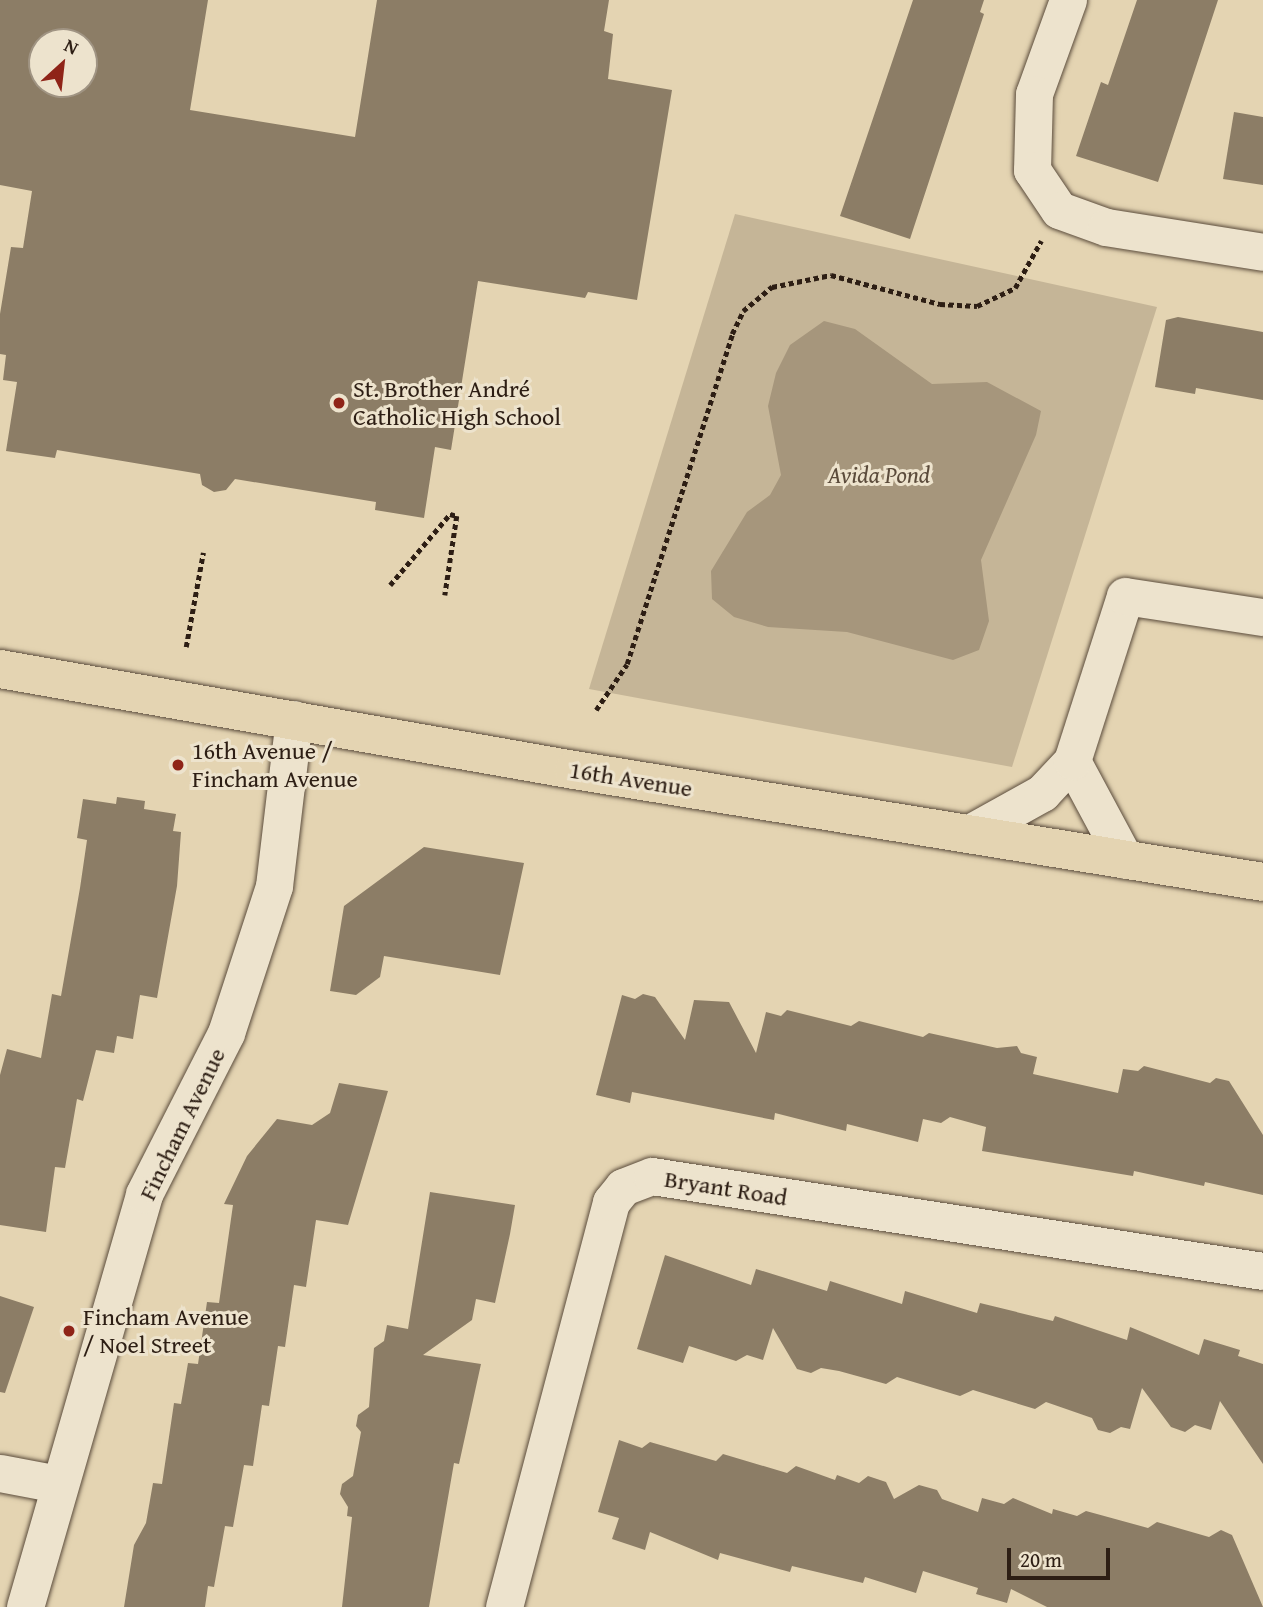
<!DOCTYPE html>
<html>
<head>
<meta charset="utf-8">
<style>
  body { margin:0 }
  #map { position:relative; width:1263px; height:1607px; overflow:hidden; background:#e4d4b2; font-family:"Gentium Book Plus",serif }
  div>[style] { position:absolute }
  .green>* { inset:0; background:#c5b597 }
  .water>* { inset:0; background:#a6967c }
  .building>* { inset:0; background:#8c7d66 }
  .path>* { height:4.5px; margin-top:-2.25px; transform-origin:0; background:repeating-linear-gradient(90deg,#2d1e14 0 5px,transparent 0 8.5px) }
  .roads { filter:drop-shadow(0 0 2px #5b4c3c) drop-shadow(0 0 2px #5b4c3c) }
  .minor>* { height:37px; margin:-18.5px; padding:0 18.5px; transform-origin:18.5px; border-radius:18.5px; background:#ede3cd }
  .major>* { height:38px; margin:-19px; padding:0 19px; transform-origin:19px; border-radius:19px; background:#e4d4b2 }
  .dots>* { width:19px; height:19px; translate:-50% -50%; box-sizing:border-box; border:4px solid #ede3cd; border-radius:50% }
  span { translate:-50% -50%; white-space:nowrap; text-align:center; line-height:1.15; -webkit-text-stroke:6px #ede3cd; paint-order:stroke }
  .poi-label { font-size:24px; color:#2d1e14 }
  .left { translate:0 -50%; text-align:left }
  .park-label { font-size:24px; color:#5b4b3b; font-style:italic }
  .street-label { font-size:24px; color:#2d1e14 }
  .north { position:absolute; left:28px; top:28px; width:70px; height:70px; box-sizing:border-box; background:#ede3cd; border:2px solid #a09483; border-radius:50%; rotate:27deg; font-size:19px; font-weight:700; line-height:28px; text-align:center; color:#2d1e14 }
  .north::after { content:''; display:block; margin:auto; width:24px; height:32px; background:#8f2418; clip-path:polygon(50% 0,100% 100%,50% 72%,0 100%) }
  .scale { position:absolute; left:1007px; top:1548px; width:103px; height:32px; box-sizing:border-box; border:4px solid #2d1e14; border-top:0; padding-left:9px; font-size:21px; line-height:24px; white-space:nowrap; color:#2d1e14; -webkit-text-stroke:5px #ede3cd; paint-order:stroke }
</style>
</head>
<body>
<div id="map">
  <div class="green">
    <div style="clip-path:polygon(735px 214px,1157px 307px,1012px 767px,589px 689px)"></div>
  </div>
  <div class="water">
    <div style="clip-path:polygon(824px 321px,855px 329px,932px 384px,987px 382px,1041px 411px,1036px 435px,981px 560px,989px 621px,979px 650px,953px 660px,847px 632px,768px 627px,734px 617px,712px 599px,711px 571px,747px 512px,770px 495px,781px 475px,768px 406px,776px 373px,790px 345px)"></div>
  </div>
  <div class="building">
    <div style="clip-path:polygon(evenodd,0 0,208px 0,190px 110px,355px 137px,377px 0,609px 0,604px 31px,613px 34px,608px 79px,672px 90px,637px 300px,588px 292px,585px 298px,478px 281px,451px 450px,435px 447px,424px 518px,375px 510px,376px 502px,235px 479px,226px 490px,214px 492px,202px 485px,200px 474px,57px 450px,55px 458px,6px 451px,17px 382px,3px 380px,6px 355px,0 354px,0 314px,11px 247px,23px 248px,32px 191px,0 185px,0 0,42px 42px,84px 42px,84px 84px,42px 84px,42px 42px)"></div>
    <div style="clip-path:polygon(913px 0,984px 0,980px 12px,984px 14px,910px 239px,840px 216px)"></div>
    <div style="clip-path:polygon(1137px 0,1218px 0,1158px 182px,1076px 156px,1101px 82px,1108px 85px)"></div>
    <div style="clip-path:polygon(1234px 112px,1263px 117px,1263px 185px,1223px 179px)"></div>
    <div style="clip-path:polygon(1178px 317px,1263px 332px,1263px 400px,1196px 388px,1195px 394px,1155px 387px,1166px 320px)"></div>
    <div style="clip-path:polygon(117px 797px,145px 801px,144px 809px,176px 814px,173px 831px,181px 832px,177px 886px,157px 998px,140px 995px,133px 1039px,117px 1036px,114px 1053px,96px 1050px,83px 1101px,77px 1099px,65px 1168px,55px 1167px,46px 1232px,0 1225px,0 1075px,7px 1049px,41px 1058px,52px 994px,61px 996px,80px 888px,87px 840px,77px 838px,83px 799px,116px 804px)"></div>
    <div style="clip-path:polygon(424px 847px,524px 863px,500px 975px,384px 956px,380px 977px,356px 995px,330px 991px,344px 906px)"></div>
    <div style="clip-path:polygon(643px 994px,655px 997px,685px 1040px,694px 1000px,729px 1002px,756px 1053px,766px 1012px,781px 1016px,787px 1010px,851px 1026px,859px 1021px,923px 1037px,929px 1033px,997px 1048px,1017px 1046px,1021px 1053px,1037px 1057px,1033px 1074px,1118px 1093px,1123px 1069px,1138px 1071px,1144px 1066px,1210px 1083px,1216px 1078px,1229px 1081px,1263px 1135px,1263px 1195px,1205px 1182px,1204px 1186px,1134px 1171px,1133px 1176px,982px 1151px,986px 1127px,950px 1117px,941px 1123px,923px 1119px,918px 1142px,847px 1124px,846px 1131px,775px 1113px,774px 1120px,632px 1092px,630px 1103px,596px 1095px,622px 995px,635px 999px)"></div>
    <div style="clip-path:polygon(339px 1083px,388px 1091px,348px 1225px,316px 1220px,306px 1287px,294px 1285px,285px 1347px,278px 1346px,269px 1406px,262px 1405px,253px 1466px,244px 1465px,233px 1527px,225px 1526px,214px 1587px,208px 1586px,205px 1607px,124px 1607px,134px 1545px,146px 1523px,153px 1483px,162px 1484px,174px 1403px,181px 1404px,188px 1363px,198px 1364px,207px 1302px,219px 1303px,233px 1205px,224px 1204px,247px 1156px,277px 1119px,312px 1125px,330px 1113px)"></div>
    <div style="clip-path:polygon(430px 1192px,515px 1205px,510px 1234px,495px 1303px,476px 1299px,472px 1320px,423px 1355px,481px 1364px,459px 1464px,454px 1463px,429px 1607px,342px 1607px,352px 1517px,347px 1516px,348px 1507px,340px 1494px,342px 1484px,353px 1476px,361px 1432px,356px 1426px,358px 1415px,369px 1407px,374px 1348px,384px 1341px,387px 1325px,408px 1329px)"></div>
    <div style="clip-path:polygon(665px 1255px,751px 1285px,756px 1269px,827px 1291px,830px 1281px,902px 1304px,905px 1291px,977px 1313px,980px 1303px,1053px 1321px,1055px 1316px,1127px 1340px,1130px 1327px,1199px 1355px,1204px 1339px,1240px 1350px,1238px 1356px,1263px 1364px,1263px 1464px,1220px 1401px,1211px 1430px,1195px 1425px,1185px 1432px,1171px 1427px,1142px 1388px,1130px 1429px,1121px 1427px,1110px 1433px,1098px 1430px,1092px 1418px,1046px 1402px,1035px 1409px,973px 1390px,960px 1396px,897px 1377px,886px 1384px,839px 1371px,821px 1368px,811px 1373px,797px 1369px,773px 1328px,763px 1360px,747px 1355px,736px 1361px,689px 1346px,683px 1363px,637px 1349px)"></div>
    <div style="clip-path:polygon(0 1296px,34px 1307px,5px 1393px,0 1392px)"></div>
    <div style="clip-path:polygon(619px 1440px,642px 1448px,650px 1442px,716px 1461px,723px 1454px,787px 1473px,796px 1466px,835px 1480px,837px 1475px,859px 1483px,868px 1476px,886px 1482px,894px 1499px,919px 1485px,937px 1490px,942px 1499px,978px 1512px,982px 1498px,1004px 1504px,1013px 1498px,1052px 1514px,1053px 1509px,1077px 1516px,1086px 1511px,1148px 1528px,1157px 1522px,1209px 1537px,1221px 1530px,1232px 1535px,1263px 1607px,1047px 1607px,1011px 1589px,1007px 1603px,976px 1594px,978px 1588px,923px 1571px,916px 1593px,865px 1577px,863px 1583px,792px 1566px,790px 1572px,720px 1553px,718px 1560px,650px 1532px,645px 1550px,612px 1539px,619px 1518px,598px 1512px)"></div>
  </div>
  <div class="path">
    <div style="left:390px;top:585px;width:93px;rotate:-49.8deg"></div>
    <div style="left:450px;top:514px;width:7px;rotate:16deg"></div>
    <div style="left:457px;top:516px;width:80px;rotate:98.6deg"></div>
    <div style="left:186px;top:647px;width:96px;rotate:-79.7deg"></div>
    <div style="left:596px;top:710px;width:55px;rotate:-56deg"></div>
    <div style="left:627px;top:664px;width:346px;rotate:-72.3deg"></div>
    <div style="left:732px;top:334px;width:25px;rotate:-64deg"></div>
    <div style="left:743px;top:311px;width:38px;rotate:-40deg"></div>
    <div style="left:772px;top:287px;width:60px;rotate:-11.5deg"></div>
    <div style="left:831px;top:275px;width:113px;rotate:14.9deg"></div>
    <div style="left:940px;top:304px;width:37px;rotate:3deg"></div>
    <div style="left:977px;top:306px;width:42px;rotate:-25.3deg"></div>
    <div style="left:1015px;top:288px;width:54px;rotate:-61deg"></div>
  </div>
  <div class="roads">
    <div class="minor">
      <div style="left:1068px;top:0;width:100px;rotate:109.9deg"></div>
      <div style="left:1034px;top:94px;width:76px;rotate:91.5deg"></div>
      <div style="left:1032px;top:170px;width:48px;rotate:56deg"></div>
      <div style="left:1059px;top:210px;width:50px;rotate:19.9deg"></div>
      <div style="left:1106px;top:227px;width:159px;rotate:9deg"></div>
      <div style="left:1072px;top:761px;width:112px;rotate:61.8deg"></div>
      <div style="left:968px;top:834px;width:85px;rotate:-29deg"></div>
      <div style="left:1042px;top:793px;width:44px;rotate:-46.8deg"></div>
      <div style="left:1072px;top:761px;width:173px;rotate:-72.2deg"></div>
      <div style="left:1125px;top:596px;width:140px;rotate:8.7deg"></div>
      <div style="left:0;top:1473px;width:59px;rotate:10.7deg"></div>
      <div style="left:25px;top:1607px;width:430px;rotate:-73.9deg"></div>
      <div style="left:144px;top:1194px;width:181px;rotate:-63deg"></div>
      <div style="left:226px;top:1033px;width:155px;rotate:-71.9deg"></div>
      <div style="left:274px;top:886px;width:168px;rotate:-83.2deg"></div>
      <div style="left:504px;top:1607px;width:419px;rotate:-75.2deg"></div>
      <div style="left:611px;top:1202px;width:19px;rotate:-51deg"></div>
      <div style="left:623px;top:1187px;width:31px;rotate:-21deg"></div>
      <div style="left:652px;top:1176px;width:618px;rotate:8.84deg"></div>
    </div>
    <div class="major">
      <div style="left:0;top:669px;width:583px;rotate:9.98deg"></div>
      <div style="left:574px;top:770px;width:698px;rotate:9.23deg"></div>
    </div>
  </div>
  <div class="dots">
    <div style="left:339px;top:403px;background:#8f2418"></div>
    <div style="left:178px;top:765px;background:#8f2418"></div>
    <div style="left:69px;top:1331px;background:#8f2418"></div>
  </div>
  <div class="poi-label">
    <span class="left" style="left:353px;top:403px">St. Brother André<br>Catholic High School</span>
    <span class="left" style="left:192px;top:765px">16th Avenue /<br>Fincham Avenue</span>
    <span class="left" style="left:83px;top:1331px">Fincham Avenue<br>/ Noel Street</span>
  </div>
  <div class="park-label">
    <span style="left:879px;top:475px">Avida Pond</span>
  </div>
  <div class="street-label">
    <span style="left:631px;top:779px;rotate:9deg">16th Avenue</span>
    <span style="left:182px;top:1124px;rotate:-64deg">Fincham Avenue</span>
    <span style="left:726px;top:1188px;rotate:9deg">Bryant Road</span>
  </div>
  <div class="north">N</div>
  <div class="scale">20 m</div>
</div>
</body>
</html>
